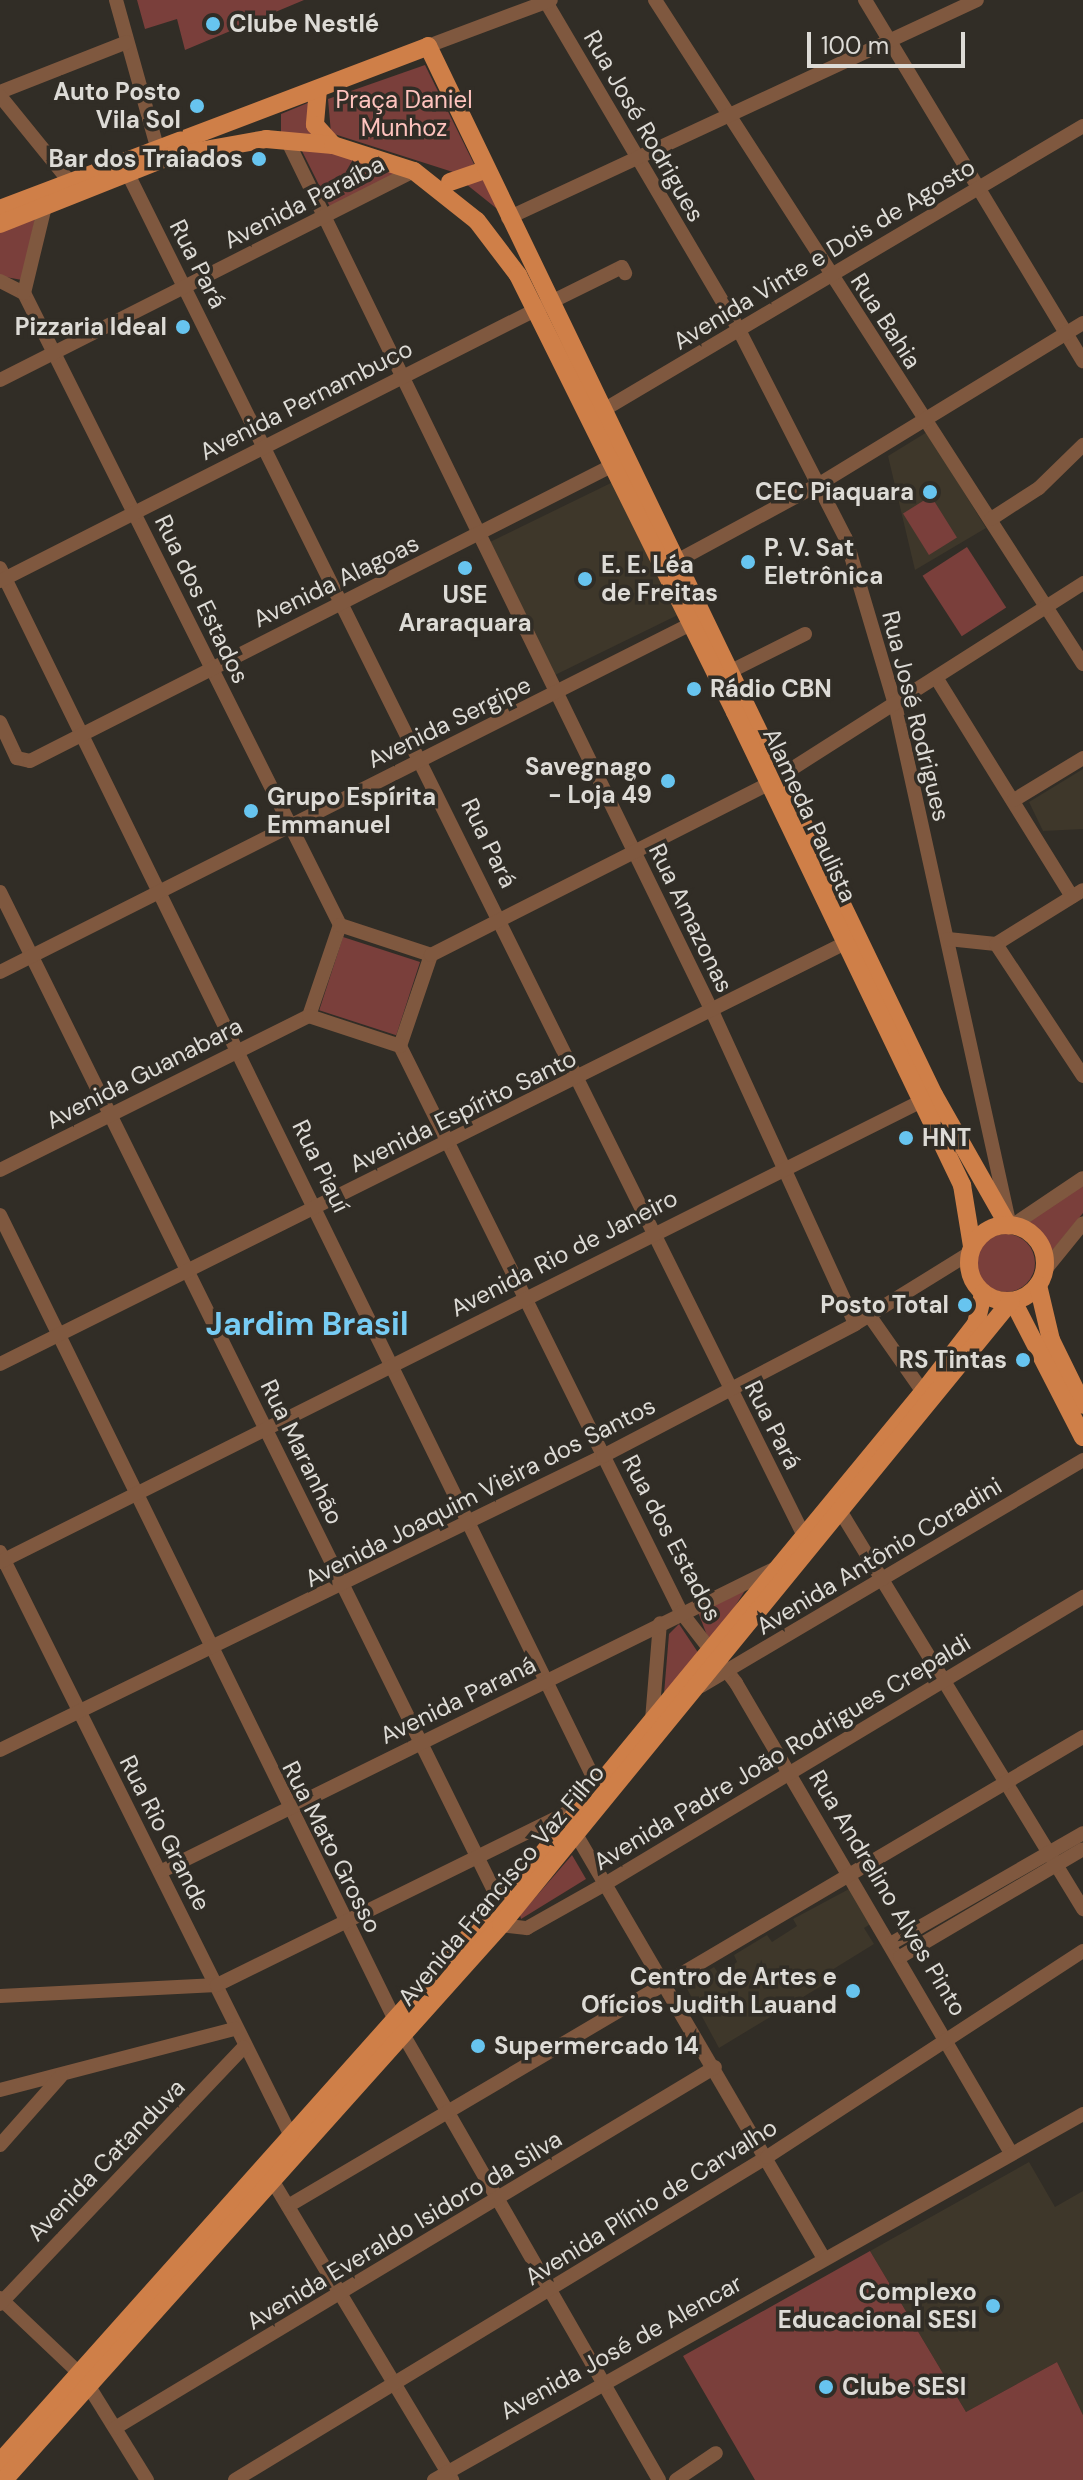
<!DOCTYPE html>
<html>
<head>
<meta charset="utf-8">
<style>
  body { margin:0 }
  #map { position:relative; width:1083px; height:2480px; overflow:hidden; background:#312d26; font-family:"DM Sans",sans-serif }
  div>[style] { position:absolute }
  .built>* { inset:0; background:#3e372a; transform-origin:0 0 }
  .green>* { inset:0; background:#7a3f3b; transform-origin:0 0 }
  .round { border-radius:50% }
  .minor>* { height:14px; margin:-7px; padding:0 7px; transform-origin:7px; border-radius:7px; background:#7f583f }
  .major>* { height:18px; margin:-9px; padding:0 9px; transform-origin:9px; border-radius:9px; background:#cf7f48 }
  .major>.ring { margin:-9px; padding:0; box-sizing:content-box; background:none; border:18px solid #cf7f48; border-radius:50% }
  .dots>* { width:22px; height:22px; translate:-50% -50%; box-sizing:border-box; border:4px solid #312d26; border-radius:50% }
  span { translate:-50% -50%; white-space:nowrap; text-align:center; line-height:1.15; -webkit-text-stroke:7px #312d26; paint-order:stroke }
  .poi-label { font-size:24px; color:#dddbd6; font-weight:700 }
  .left { translate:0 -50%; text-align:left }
  .right { translate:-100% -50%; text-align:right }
  .park-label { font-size:24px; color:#fec3be }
  .street-label { font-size:24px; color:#dddbd6 }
  .district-label { font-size:32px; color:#77ccf4; font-weight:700 }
  .scale { position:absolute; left:807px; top:32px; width:158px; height:36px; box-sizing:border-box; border:4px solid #dddbd6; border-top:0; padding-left:10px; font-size:24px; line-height:28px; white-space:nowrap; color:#dddbd6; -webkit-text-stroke:6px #312d26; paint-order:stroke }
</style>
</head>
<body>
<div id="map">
  <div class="built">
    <div style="clip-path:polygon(927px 432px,986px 528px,915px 570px,888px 456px)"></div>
    <div style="left:615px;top:481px;width:148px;height:139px;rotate:64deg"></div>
    <div style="clip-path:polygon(1083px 769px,1083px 829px,1043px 831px,1029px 802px)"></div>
    <div style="clip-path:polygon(849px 1889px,872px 1923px,864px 1928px,874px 1944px,827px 1973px,831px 1980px,719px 2048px,685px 1985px,714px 1967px,719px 1974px,737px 1962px,734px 1955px,767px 1935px,772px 1942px,797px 1926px,793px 1919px)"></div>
    <div style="clip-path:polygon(1029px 2162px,1055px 2207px,1083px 2191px,1083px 2415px,1057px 2362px,966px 2412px,870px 2251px)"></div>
  </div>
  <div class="green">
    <div style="clip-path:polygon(137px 0,304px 0,185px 50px,177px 19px,145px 29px)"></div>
    <div style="clip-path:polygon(425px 65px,474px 164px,456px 173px,331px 133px,328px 99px)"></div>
    <div style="clip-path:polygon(310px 102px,318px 136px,281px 134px,281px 114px)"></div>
    <div style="clip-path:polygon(307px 146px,390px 167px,396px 174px,331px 209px,302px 151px)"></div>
    <div style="clip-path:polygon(485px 176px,500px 206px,496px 208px,466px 184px)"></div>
    <div style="clip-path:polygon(35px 219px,22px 280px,0 276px,0 229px)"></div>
    <div style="left:931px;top:496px;width:49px;height:33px;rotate:58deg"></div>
    <div style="left:967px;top:547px;width:72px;height:53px;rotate:57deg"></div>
    <div style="left:343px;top:937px;width:81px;height:77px;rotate:18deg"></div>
    <div style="clip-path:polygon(1083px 1183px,1083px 1213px,1051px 1252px,1025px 1221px)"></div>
    <div class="round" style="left:977px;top:1234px;width:58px;height:58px"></div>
    <div style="clip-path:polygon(746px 1589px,716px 1636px,708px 1638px,698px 1612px)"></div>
    <div style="clip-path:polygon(679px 1624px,699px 1654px,664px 1694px,669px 1634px)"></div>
    <div style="clip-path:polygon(572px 1855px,586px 1879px,521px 1919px,520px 1915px)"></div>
    <div style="clip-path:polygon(870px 2251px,966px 2412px,1057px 2362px,1083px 2415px,1083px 2480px,755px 2480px,683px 2356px)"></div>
  </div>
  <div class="minor">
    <div style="left:116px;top:0;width:153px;rotate:74.4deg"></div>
    <div style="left:655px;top:0;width:790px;rotate:57.2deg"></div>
    <div style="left:865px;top:0;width:422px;rotate:58.9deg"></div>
    <div style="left:546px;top:2px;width:383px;rotate:59.5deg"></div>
    <div style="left:740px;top:332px;width:233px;rotate:62.9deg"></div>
    <div style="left:846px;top:539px;width:172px;rotate:73.5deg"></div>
    <div style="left:895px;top:704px;width:525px;rotate:77.58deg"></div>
    <div style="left:428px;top:46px;width:131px;rotate:-20.5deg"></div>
    <div style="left:0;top:92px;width:136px;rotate:-21.5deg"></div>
    <div style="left:0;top:96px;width:109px;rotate:50.9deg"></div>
    <div style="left:287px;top:140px;width:969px;rotate:63.99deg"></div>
    <div style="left:712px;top:1011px;width:344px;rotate:65.4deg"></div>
    <div style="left:127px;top:172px;width:1523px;rotate:63.6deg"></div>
    <div style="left:508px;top:218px;width:517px;rotate:-24.93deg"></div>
    <div style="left:0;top:281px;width:27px;rotate:27deg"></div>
    <div style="left:24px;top:293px;width:707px;rotate:63.43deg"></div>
    <div style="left:24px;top:293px;width:89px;rotate:-76.4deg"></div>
    <div style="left:0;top:380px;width:464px;rotate:-26.8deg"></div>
    <div style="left:595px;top:415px;width:567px;rotate:-30.63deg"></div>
    <div style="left:991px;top:519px;width:57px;rotate:-32.9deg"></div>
    <div style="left:1039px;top:488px;width:62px;rotate:-44.3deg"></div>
    <div style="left:675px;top:562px;width:166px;rotate:-28.4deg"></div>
    <div style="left:821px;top:483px;width:307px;rotate:-31.4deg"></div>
    <div style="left:0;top:568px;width:1356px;rotate:63.87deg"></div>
    <div style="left:0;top:581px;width:615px;rotate:-26.86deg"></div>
    <div style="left:549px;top:303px;width:81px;rotate:-26.3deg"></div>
    <div style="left:622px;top:267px;width:7px;rotate:63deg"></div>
    <div style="left:729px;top:672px;width:85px;rotate:-26.6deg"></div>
    <div style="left:937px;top:679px;width:256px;rotate:58.2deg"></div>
    <div style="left:0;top:722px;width:40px;rotate:65deg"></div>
    <div style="left:17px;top:758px;width:13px;rotate:13deg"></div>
    <div style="left:30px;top:761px;width:663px;rotate:-26.91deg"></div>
    <div style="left:1014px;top:800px;width:81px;rotate:-31.3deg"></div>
    <div style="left:0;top:892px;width:1128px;rotate:63.68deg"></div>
    <div style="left:948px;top:939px;width:48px;rotate:5.9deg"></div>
    <div style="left:996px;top:944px;width:102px;rotate:-31.8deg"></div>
    <div style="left:996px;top:944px;width:158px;rotate:56.6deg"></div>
    <div style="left:0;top:972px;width:783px;rotate:-26.73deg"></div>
    <div style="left:309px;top:1016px;width:96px;rotate:-71.2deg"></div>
    <div style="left:340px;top:925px;width:96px;rotate:18.2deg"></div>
    <div style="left:400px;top:1046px;width:632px;rotate:63.6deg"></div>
    <div style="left:681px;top:1612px;width:90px;rotate:52.2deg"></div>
    <div style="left:736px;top:1683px;width:545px;rotate:59.67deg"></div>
    <div style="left:400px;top:1046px;width:96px;rotate:-71.2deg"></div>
    <div style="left:431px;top:955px;width:378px;rotate:-26.9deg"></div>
    <div style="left:768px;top:784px;width:374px;rotate:-32.5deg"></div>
    <div style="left:0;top:1170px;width:345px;rotate:-26.5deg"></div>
    <div style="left:309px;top:1016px;width:96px;rotate:18.2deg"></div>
    <div style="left:0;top:1215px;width:899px;rotate:63.86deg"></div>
    <div style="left:396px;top:2022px;width:528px;rotate:60.13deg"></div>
    <div style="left:1013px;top:1225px;width:84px;rotate:-33.9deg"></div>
    <div style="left:1045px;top:1270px;width:60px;rotate:-51deg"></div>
    <div style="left:869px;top:1315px;width:94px;rotate:55deg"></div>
    <div style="left:0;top:1364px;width:955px;rotate:-26.48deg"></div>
    <div style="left:842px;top:1514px;width:463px;rotate:58.6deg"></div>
    <div style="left:0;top:1552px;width:650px;rotate:63.51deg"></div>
    <div style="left:0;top:1562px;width:1040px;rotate:-26.57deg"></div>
    <div style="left:701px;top:1686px;width:444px;rotate:-30.6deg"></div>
    <div style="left:652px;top:1720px;width:97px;rotate:-85.3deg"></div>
    <div style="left:0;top:1750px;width:671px;rotate:-25.99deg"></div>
    <div style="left:603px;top:1456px;width:284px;rotate:-27.6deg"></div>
    <div style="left:855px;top:1324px;width:135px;rotate:-31.7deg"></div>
    <div style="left:577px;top:1836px;width:490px;rotate:59.7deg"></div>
    <div style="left:160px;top:1872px;width:687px;rotate:-26.27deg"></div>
    <div style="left:501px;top:1925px;width:26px;rotate:7deg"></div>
    <div style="left:527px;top:1928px;width:90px;rotate:-29.4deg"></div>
    <div style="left:605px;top:1884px;width:558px;rotate:-30.98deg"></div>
    <div style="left:892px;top:1943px;width:220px;rotate:-29.9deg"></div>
    <div style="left:900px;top:1957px;width:212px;rotate:-30.5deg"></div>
    <div style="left:0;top:1996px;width:217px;rotate:-2.9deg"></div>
    <div style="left:217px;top:1985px;width:402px;rotate:-26.2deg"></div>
    <div style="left:0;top:2090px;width:243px;rotate:-14.6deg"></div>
    <div style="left:0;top:2145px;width:92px;rotate:-48.5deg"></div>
    <div style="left:272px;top:2180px;width:350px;rotate:59deg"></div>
    <div style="left:288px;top:2206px;width:923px;rotate:-30.54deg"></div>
    <div style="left:0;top:2298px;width:110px;rotate:43.5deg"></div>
    <div style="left:0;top:2304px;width:354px;rotate:-46.5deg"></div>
    <div style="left:88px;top:2385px;width:112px;rotate:58.2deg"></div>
    <div style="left:115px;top:2428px;width:700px;rotate:-31.03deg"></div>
    <div style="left:235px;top:2480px;width:622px;rotate:-31.26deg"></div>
    <div style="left:767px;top:2157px;width:377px;rotate:-33.1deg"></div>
    <div style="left:434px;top:2480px;width:745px;rotate:-29.42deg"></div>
    <div style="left:676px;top:2480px;width:48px;rotate:-34deg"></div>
  </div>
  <div class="major">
    <div style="left:318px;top:89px;width:36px;rotate:95deg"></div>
    <div style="left:315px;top:125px;width:27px;rotate:48deg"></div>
    <div style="left:450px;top:182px;width:36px;rotate:-19deg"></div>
    <div style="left:0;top:209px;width:458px;rotate:-20.8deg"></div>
    <div style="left:428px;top:46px;width:1165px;rotate:64.25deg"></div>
    <div style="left:934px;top:1095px;width:150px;rotate:60.4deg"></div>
    <div style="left:0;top:224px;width:184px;rotate:-21.7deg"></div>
    <div style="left:171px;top:156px;width:97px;rotate:-10.1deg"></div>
    <div style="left:266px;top:139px;width:67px;rotate:5.1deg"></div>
    <div style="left:333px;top:145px;width:85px;rotate:17.8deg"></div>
    <div style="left:414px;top:171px;width:80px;rotate:38.4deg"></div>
    <div style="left:477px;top:221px;width:68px;rotate:52.8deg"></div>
    <div style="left:518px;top:275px;width:488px;rotate:63.6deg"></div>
    <div style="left:735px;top:712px;width:525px;rotate:64.36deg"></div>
    <div style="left:962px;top:1185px;width:62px;rotate:80.7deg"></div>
    <div class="ring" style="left:969px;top:1225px;width:58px;height:58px"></div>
    <div style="left:1038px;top:1285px;width:57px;rotate:76.7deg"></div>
    <div style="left:1051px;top:1340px;width:72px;rotate:63.8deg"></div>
    <div style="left:1013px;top:1301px;width:153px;rotate:62.8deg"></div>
    <div style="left:0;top:2462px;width:810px;rotate:-48.25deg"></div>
    <div style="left:539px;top:1858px;width:604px;rotate:-50.51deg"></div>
    <div style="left:923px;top:1392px;width:86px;rotate:-52.1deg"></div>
    <div style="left:976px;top:1324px;width:32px;rotate:-77deg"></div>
    <div style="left:4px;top:2480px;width:745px;rotate:-48.16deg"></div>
    <div style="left:501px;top:1925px;width:806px;rotate:-50.74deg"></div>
  </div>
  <div class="dots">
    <div style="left:213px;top:24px;background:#67c4ef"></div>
    <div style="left:197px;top:106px;background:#67c4ef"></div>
    <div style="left:259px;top:159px;background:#67c4ef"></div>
    <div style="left:183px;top:327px;background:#67c4ef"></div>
    <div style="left:930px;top:492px;background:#67c4ef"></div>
    <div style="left:748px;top:562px;background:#67c4ef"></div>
    <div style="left:465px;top:568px;background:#67c4ef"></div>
    <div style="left:585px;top:579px;background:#67c4ef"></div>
    <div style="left:694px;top:689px;background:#67c4ef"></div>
    <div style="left:668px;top:781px;background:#67c4ef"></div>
    <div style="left:251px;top:811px;background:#67c4ef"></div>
    <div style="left:906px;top:1138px;background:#67c4ef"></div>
    <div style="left:965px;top:1305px;background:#67c4ef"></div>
    <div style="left:1023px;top:1360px;background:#67c4ef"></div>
    <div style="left:853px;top:1991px;background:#67c4ef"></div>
    <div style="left:478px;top:2046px;background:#67c4ef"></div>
    <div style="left:993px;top:2306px;background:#67c4ef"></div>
    <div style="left:826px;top:2387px;background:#67c4ef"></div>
  </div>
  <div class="poi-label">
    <span class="left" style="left:229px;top:24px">Clube Nestlé</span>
    <span class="right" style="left:181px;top:106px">Auto Posto<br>Vila Sol</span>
    <span class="right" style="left:243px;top:159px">Bar dos Traiados</span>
    <span class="right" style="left:167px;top:327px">Pizzaria Ideal</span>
    <span class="right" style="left:914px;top:492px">CEC Piaquara</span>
    <span class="left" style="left:764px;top:562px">P. V. Sat<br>Eletrônica</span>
    <span class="left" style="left:601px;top:579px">E. E. Léa<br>de Freitas</span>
    <span style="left:465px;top:609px">USE<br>Araraquara</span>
    <span class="left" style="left:710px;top:689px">Rádio CBN</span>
    <span class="right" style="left:652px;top:781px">Savegnago<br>- Loja 49</span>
    <span class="left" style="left:267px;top:811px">Grupo Espírita<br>Emmanuel</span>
    <span class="left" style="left:922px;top:1138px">HNT</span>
    <span class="right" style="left:949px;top:1305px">Posto Total</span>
    <span class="right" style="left:1007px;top:1360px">RS Tintas</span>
    <span class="right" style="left:837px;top:1991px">Centro de Artes e<br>Ofícios Judith Lauand</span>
    <span class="left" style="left:494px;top:2046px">Supermercado 14</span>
    <span class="right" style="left:977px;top:2306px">Complexo<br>Educacional SESI</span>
    <span class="left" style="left:842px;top:2387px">Clube SESI</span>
  </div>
  <div class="park-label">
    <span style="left:404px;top:114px">Praça Daniel<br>Munhoz</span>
  </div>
  <div class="street-label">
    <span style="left:644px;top:126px;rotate:60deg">Rua José Rodrigues</span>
    <span style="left:304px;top:202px;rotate:-27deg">Avenida Paraíba</span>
    <span style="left:824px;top:254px;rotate:-31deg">Avenida Vinte e Dois de Agosto</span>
    <span style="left:198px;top:264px;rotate:63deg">Rua Pará</span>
    <span style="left:886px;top:321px;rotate:57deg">Rua Bahia</span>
    <span style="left:306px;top:400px;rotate:-27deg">Avenida Pernambuco</span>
    <span style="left:336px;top:581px;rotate:-26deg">Avenida Alagoas</span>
    <span style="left:202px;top:599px;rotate:64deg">Rua dos Estados</span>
    <span style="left:916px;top:716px;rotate:76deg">Rua José Rodrigues</span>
    <span style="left:449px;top:722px;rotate:-26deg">Avenida Sergipe</span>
    <span style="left:810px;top:815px;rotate:65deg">Alameda Paulista</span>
    <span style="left:489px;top:843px;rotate:64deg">Rua Pará</span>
    <span style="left:691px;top:918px;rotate:64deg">Rua Amazonas</span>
    <span style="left:144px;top:1073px;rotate:-27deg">Avenida Guanabara</span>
    <span style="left:463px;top:1111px;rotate:-26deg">Avenida Espírito Santo</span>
    <span style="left:321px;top:1166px;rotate:64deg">Rua Piauí</span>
    <span style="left:564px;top:1253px;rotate:-27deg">Avenida Rio de Janeiro</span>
    <span style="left:773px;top:1425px;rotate:63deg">Rua Pará</span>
    <span style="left:302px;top:1452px;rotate:64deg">Rua Maranhão</span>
    <span style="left:480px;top:1492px;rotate:-27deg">Avenida Joaquim Vieira dos Santos</span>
    <span style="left:672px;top:1538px;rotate:62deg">Rua dos Estados</span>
    <span style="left:879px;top:1556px;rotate:-31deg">Avenida Antônio Coradini</span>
    <span style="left:458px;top:1700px;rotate:-26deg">Avenida Paraná</span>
    <span style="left:782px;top:1752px;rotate:-31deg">Avenida Padre João Rodrigues Crepaldi</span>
    <span style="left:165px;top:1833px;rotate:63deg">Rua Rio Grande</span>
    <span style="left:332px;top:1847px;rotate:63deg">Rua Mato Grosso</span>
    <span style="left:501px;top:1885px;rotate:-50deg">Avenida Francisco Vaz Filho</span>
    <span style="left:888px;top:1893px;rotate:59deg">Rua Andrelino Alves Pinto</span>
    <span style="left:106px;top:2160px;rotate:-46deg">Avenida Catanduva</span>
    <span style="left:651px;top:2202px;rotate:-32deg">Avenida Plínio de Carvalho</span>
    <span style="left:404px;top:2230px;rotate:-31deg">Avenida Everaldo Isidoro da Silva</span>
    <span style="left:621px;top:2347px;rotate:-29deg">Avenida José de Alencar</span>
  </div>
  <div class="district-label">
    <span style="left:307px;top:1324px">Jardim Brasil</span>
  </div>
  <div class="scale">100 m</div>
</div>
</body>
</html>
